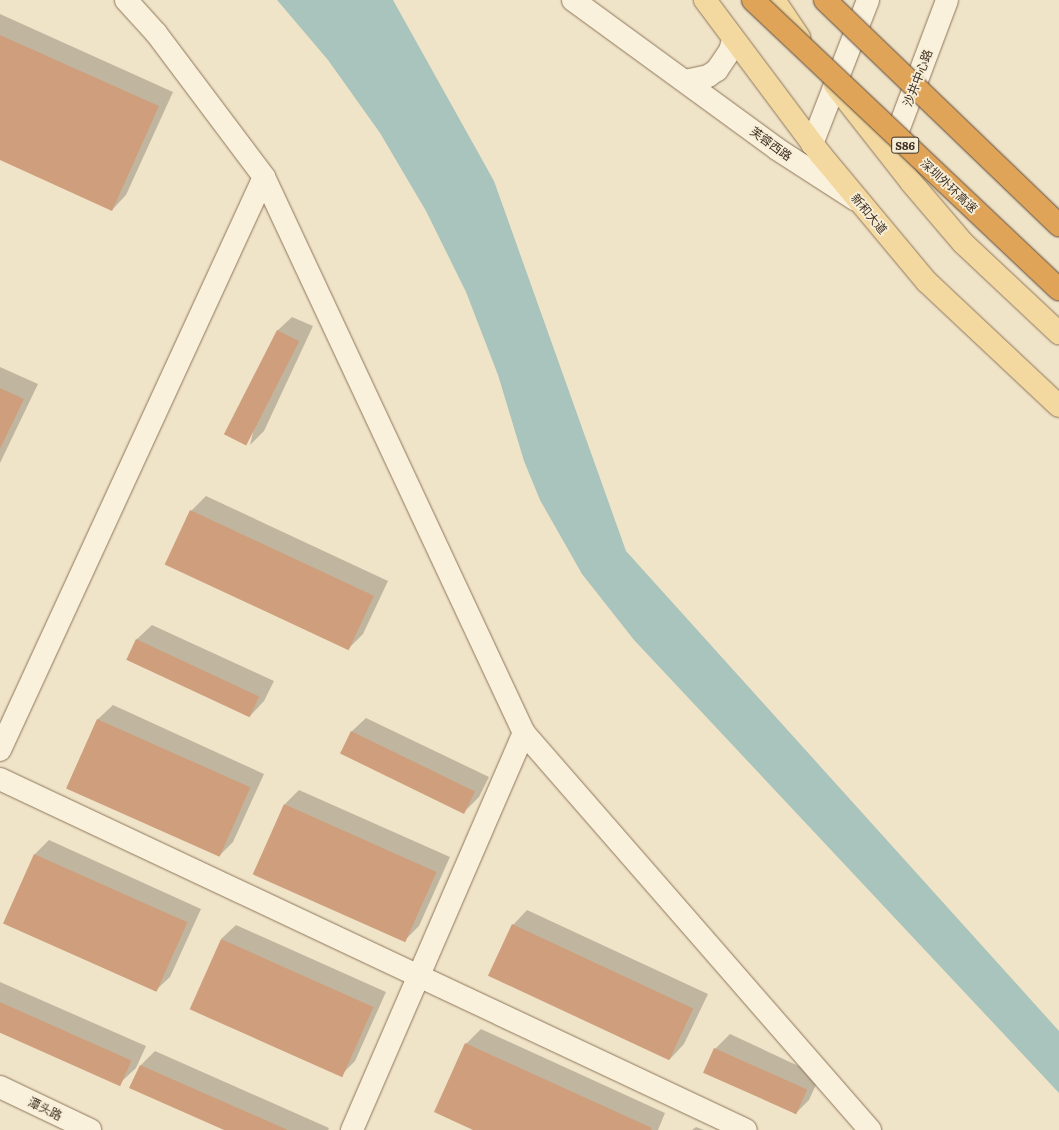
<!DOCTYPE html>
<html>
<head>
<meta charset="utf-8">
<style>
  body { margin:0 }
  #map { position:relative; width:1059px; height:1130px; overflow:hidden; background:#f0e4c8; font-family:Literata,"Noto Sans SC",serif }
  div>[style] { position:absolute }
  .water>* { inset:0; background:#a9c4bc }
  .shadow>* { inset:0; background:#0003 }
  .building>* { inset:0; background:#cf9f7d; transform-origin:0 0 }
  .roads { filter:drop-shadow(0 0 1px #8d765c) drop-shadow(0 0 1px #8d765c) }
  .minor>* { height:22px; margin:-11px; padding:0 11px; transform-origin:11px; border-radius:11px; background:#faf1dc }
  .major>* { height:22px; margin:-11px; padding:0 11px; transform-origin:11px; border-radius:11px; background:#f3d9a0 }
  .bridges { filter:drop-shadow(0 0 1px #5b4430) drop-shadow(0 0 1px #5b4430) }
  .highway-bridge>* { height:22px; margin:-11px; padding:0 11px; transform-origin:11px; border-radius:11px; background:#e0a458 }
  span { translate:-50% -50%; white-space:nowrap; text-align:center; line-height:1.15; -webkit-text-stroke:3.5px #f7eed8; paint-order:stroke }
  .shield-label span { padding:1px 3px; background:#f7eed8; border:1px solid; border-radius:3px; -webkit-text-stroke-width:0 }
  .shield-label { font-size:11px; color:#3d2e20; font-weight:700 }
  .street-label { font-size:12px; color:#3d2e20 }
</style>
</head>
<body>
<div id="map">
  <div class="water">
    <div style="clip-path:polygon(277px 0,393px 0,494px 181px,626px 551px,1059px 1031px,1059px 1093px,634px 640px,582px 574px,540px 500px,524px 461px,498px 375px,466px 292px,426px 211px,380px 133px,328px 60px)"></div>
  </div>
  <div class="shadow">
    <div style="clip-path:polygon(0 14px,173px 92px,126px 195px,112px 210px,0 159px)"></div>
    <div style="clip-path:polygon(292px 317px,313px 326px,264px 431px,250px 445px,277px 331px)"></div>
    <div style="clip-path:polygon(0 367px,38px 384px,0 463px)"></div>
    <div style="clip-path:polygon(206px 496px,388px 581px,363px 634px,349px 648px,191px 511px)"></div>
    <div style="clip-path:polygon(152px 625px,274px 681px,264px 701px,250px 716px,128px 660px,137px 639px)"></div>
    <div style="clip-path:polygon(113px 705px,264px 774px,233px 842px,219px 856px,67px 787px,98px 719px)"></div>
    <div style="clip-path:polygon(366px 718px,489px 777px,479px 797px,465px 811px,351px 732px)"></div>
    <div style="clip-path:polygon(299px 790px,450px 857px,419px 926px,404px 941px,285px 804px)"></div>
    <div style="clip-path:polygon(49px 840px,201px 909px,170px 977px,155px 991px,4px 922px,35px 854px)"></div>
    <div style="clip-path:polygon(527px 910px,708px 994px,684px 1044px,670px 1059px,513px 925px)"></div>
    <div style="clip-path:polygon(236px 925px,386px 992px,355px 1061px,341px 1075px,221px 939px)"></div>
    <div style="clip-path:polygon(0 982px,146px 1046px,136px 1068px,121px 1082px,0 1029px)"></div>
    <div style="clip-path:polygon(481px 1029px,665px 1113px,658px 1130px,475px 1130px,466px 1044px)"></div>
    <div style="clip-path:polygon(730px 1034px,820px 1076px,809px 1100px,795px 1114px,715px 1049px)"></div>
    <div style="clip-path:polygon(155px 1051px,329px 1128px,328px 1130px,226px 1130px,140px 1066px)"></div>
    <div style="clip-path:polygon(696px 1127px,704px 1130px,692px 1130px)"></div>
  </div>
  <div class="building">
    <div style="clip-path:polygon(0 35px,159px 106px,112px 211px,0 160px)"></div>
    <div style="left:277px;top:330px;width:25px;height:117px;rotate:27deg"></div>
    <div style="clip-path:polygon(0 388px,24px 399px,0 449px)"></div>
    <div style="left:190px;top:510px;width:203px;height:60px;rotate:25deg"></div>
    <div style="left:136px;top:639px;width:136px;height:23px;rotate:25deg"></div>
    <div style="left:97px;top:719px;width:168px;height:76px;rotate:24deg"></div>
    <div style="left:351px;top:731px;width:138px;height:25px;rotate:26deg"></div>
    <div style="left:284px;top:804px;width:167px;height:77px;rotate:24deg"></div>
    <div style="left:34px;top:854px;width:168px;height:76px;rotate:24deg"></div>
    <div style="left:512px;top:924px;width:200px;height:57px;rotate:25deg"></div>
    <div style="left:221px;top:939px;width:167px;height:77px;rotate:24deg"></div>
    <div style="left:0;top:1002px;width:144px;height:28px;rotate:24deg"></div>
    <div style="clip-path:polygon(465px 1043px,652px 1128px,651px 1130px,473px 1130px,434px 1112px)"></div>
    <div style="left:714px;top:1048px;width:102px;height:27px;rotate:24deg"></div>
    <div style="clip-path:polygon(140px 1065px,288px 1130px,224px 1130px,129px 1088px)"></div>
  </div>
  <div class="roads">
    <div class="minor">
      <div style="left:126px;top:0;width:45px;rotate:47.7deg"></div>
      <div style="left:156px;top:33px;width:180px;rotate:53.1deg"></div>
      <div style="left:264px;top:177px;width:614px;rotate:64.94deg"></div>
      <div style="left:524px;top:733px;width:527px;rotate:48.93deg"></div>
      <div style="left:573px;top:0;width:253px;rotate:36.1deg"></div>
      <div style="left:777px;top:149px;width:94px;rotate:32.8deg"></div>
      <div style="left:685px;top:81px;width:24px;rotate:-12deg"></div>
      <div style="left:708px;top:76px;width:11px;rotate:-34deg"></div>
      <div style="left:717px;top:70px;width:23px;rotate:-56deg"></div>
      <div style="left:730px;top:51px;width:11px;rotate:-75deg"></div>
      <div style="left:812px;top:144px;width:155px;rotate:-68.7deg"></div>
      <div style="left:890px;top:152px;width:162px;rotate:-69.4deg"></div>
      <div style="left:0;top:750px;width:631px;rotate:-65.26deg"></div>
      <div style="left:0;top:779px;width:824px;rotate:25.2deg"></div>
      <div style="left:0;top:1087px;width:100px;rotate:25.5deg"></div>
      <div style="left:352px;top:1130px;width:433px;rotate:-66.6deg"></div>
    </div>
    <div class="major">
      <div style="left:705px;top:0;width:194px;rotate:53.2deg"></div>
      <div style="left:821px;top:155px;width:165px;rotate:50.2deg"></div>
      <div style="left:927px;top:282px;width:181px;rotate:43.2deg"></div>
      <div style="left:774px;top:0;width:45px;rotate:56deg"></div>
      <div style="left:835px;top:85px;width:123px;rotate:51.9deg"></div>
      <div style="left:911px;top:182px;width:80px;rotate:49.6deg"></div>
      <div style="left:963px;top:243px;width:132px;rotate:43.2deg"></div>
    </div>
  </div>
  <div class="bridges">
    <div class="highway-bridge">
      <div style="left:753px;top:0;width:421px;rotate:43.4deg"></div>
      <div style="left:825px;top:0;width:325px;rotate:43.9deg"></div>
    </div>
  </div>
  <div class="shield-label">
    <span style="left:905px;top:145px">S86</span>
  </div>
  <div class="street-label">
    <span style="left:918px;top:78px;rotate:-69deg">沙井中心路</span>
    <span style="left:771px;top:144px;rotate:36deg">芙蓉西路</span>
    <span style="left:949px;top:186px;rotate:43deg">深圳外环高速</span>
    <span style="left:869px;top:214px;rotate:50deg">新和大道</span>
    <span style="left:45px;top:1109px;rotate:26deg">潭头路</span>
  </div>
</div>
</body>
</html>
